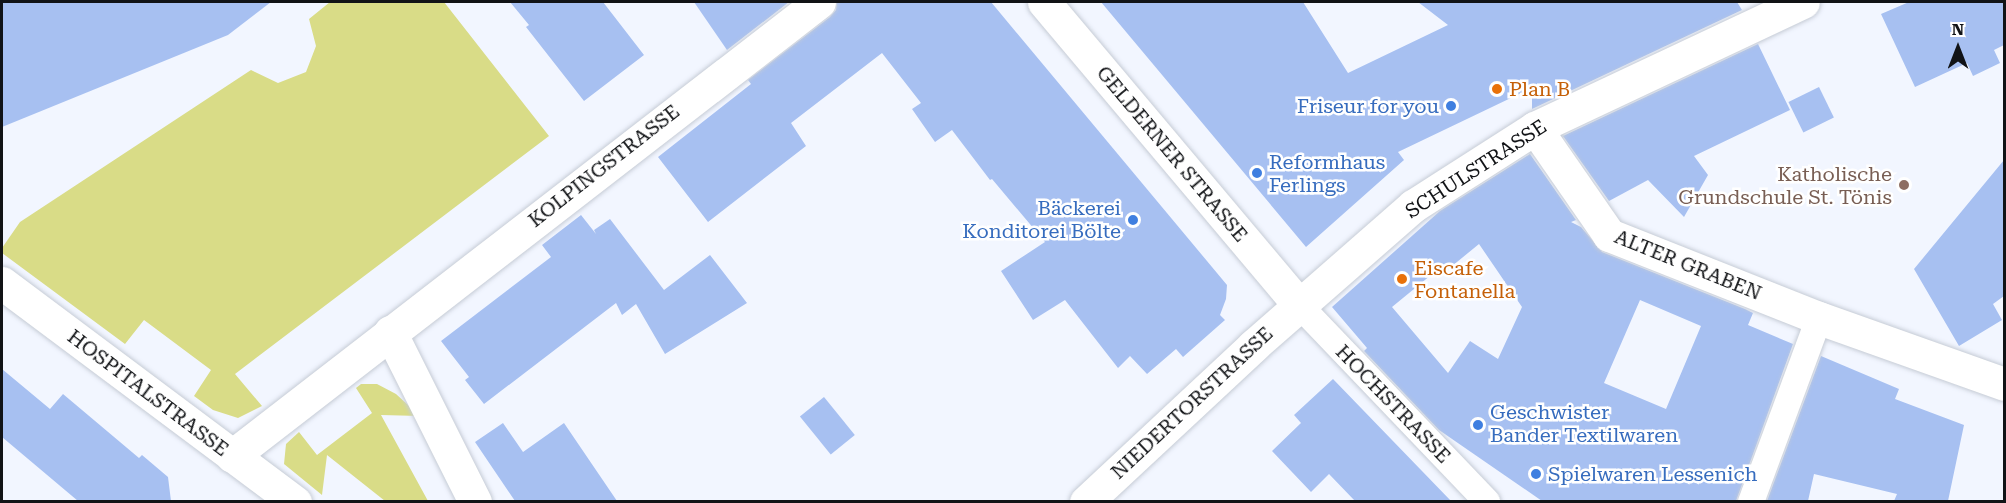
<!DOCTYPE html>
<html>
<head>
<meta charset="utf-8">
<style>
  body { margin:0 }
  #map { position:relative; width:2006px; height:503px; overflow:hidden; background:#f2f6ff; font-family:"Roboto Serif",serif }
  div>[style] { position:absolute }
  .green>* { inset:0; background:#d9dc87 }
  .building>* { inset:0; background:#a7c0f1; transform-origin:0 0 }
  .roads { filter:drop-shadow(0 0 2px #c6ccd6) drop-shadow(0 0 2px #c6ccd6) }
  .pedestrian>* { height:26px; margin:-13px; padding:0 13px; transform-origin:13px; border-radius:13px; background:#fff }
  .minor>* { height:33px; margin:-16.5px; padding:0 16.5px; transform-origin:16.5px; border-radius:16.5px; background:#fff }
  .dots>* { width:16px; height:16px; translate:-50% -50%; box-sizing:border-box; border:3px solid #fff; border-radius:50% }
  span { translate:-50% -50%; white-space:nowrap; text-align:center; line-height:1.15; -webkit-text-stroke:5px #fff; paint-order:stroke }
  .food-label { font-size:20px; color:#c56008 }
  .left { translate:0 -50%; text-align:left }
  .shop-label { font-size:20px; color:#366cbe }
  .right { translate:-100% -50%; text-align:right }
  .street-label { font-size:20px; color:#111316 }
  .education-label { font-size:20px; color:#785e54 }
  .frame { position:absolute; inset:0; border:3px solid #111316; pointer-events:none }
  .north { position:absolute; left:1928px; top:18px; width:60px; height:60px; -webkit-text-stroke:4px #fff; paint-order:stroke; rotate:0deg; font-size:16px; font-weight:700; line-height:24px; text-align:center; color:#111316 }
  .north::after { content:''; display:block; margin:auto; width:21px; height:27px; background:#111316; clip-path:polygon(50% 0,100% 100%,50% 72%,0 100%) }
</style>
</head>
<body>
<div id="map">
  <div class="green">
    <div style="clip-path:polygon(330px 2px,444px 2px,549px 136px,235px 374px,262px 406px,238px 418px,213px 410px,194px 396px,211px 370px,144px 320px,125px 344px,2px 253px,2px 248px,20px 222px,251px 70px,278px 83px,306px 72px,316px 46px,309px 19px)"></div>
    <div style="clip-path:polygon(361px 384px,377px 384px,396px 394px,420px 416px,381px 415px,428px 501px,385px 501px,327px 455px,322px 495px,284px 464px,286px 444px,299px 432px,317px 455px,372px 413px,356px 388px)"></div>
  </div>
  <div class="building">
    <div style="clip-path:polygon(2px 2px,271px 2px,228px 35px,2px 127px)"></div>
    <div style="clip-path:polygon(510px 2px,603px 2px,644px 55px,584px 101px,526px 27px,529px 25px)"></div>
    <div style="clip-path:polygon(694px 2px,789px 2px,727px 50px)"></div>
    <div style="clip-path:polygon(837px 2px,991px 2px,1227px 285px,1226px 299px,1220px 315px,1225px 320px,1183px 357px,1176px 349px,1147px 374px,1130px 356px,1118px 368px,1065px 300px,1033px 320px,1001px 271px,1045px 242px,992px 179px,990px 180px,952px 130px,935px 142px,912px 109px,921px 103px,882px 53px,791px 123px,806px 146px,708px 222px,658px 157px,751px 84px,748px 80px,830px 17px,836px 10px)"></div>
    <div style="clip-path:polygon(1101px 2px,1303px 2px,1348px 73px,1448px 25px,1418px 2px,1737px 2px,1742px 10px,1532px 109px,1532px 88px,1398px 152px,1404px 160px,1306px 247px)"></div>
    <div style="clip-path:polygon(1909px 2px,2004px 2px,2004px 45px,1994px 50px,2000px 63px,1973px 76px,1967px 63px,1915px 87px,1881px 14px)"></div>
    <div style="clip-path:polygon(1758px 44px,1790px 110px,1694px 156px,1708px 175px,1684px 217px,1648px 180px,1609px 201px,1563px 136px)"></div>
    <div style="left:1819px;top:87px;width:34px;height:34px;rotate:64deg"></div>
    <div style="clip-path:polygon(evenodd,1530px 154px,1576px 220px,1571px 222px,1581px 227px,1602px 252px,1745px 309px,1753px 313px,1748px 325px,1793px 344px,1736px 501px,1542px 501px,1439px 430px,1364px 351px,1367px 348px,1332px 307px,1440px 211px,1530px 154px,1479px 244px,1522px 307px,1498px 359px,1470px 341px,1448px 373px,1392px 307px,1442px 266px,1446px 271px,1479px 244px,1530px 154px,1640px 300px,1701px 326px,1666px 409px,1604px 383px,1640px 300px)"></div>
    <div style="clip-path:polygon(2004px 160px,2004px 296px,1993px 304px,2002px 320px,1959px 346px,1914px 269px)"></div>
    <div style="clip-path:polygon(581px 215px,596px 234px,594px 230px,610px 219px,664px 290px,710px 255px,747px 303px,665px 354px,636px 304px,622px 315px,616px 303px,484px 404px,465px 380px,469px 377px,441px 341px,551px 257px,542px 245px)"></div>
    <div style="clip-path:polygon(1821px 356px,1899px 389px,1895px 399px,1964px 425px,1948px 501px,1894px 501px,1897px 494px,1814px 474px,1808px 501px,1767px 501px)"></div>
    <div style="clip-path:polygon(2px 369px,50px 409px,63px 394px,139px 458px,142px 455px,168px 477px,171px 501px,78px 501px,2px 437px)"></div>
    <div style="clip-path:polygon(1333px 379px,1451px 501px,1355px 501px,1329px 474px,1311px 492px,1272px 451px,1301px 423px,1294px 415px)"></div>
    <div style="left:824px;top:397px;width:49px;height:31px;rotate:51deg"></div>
    <div style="clip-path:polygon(503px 423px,523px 452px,564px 423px,617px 501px,515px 501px,475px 442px)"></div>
  </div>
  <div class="roads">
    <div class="pedestrian">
      <div style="left:1300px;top:306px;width:271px;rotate:46.3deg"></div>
      <div style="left:1751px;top:502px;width:196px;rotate:-69.7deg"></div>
    </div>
    <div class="minor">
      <div style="left:1044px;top:2px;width:397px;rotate:49.9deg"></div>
      <div style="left:1535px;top:128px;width:130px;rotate:55.3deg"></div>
      <div style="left:1609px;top:235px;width:226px;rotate:21.6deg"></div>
      <div style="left:1819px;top:318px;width:196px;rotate:19.6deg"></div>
      <div style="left:2px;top:283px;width:366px;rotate:36.8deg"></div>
      <div style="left:390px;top:332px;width:190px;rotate:63.4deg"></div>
      <div style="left:232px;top:456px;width:742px;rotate:-37.72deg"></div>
      <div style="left:1086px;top:502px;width:229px;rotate:-43deg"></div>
      <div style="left:1253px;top:346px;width:213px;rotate:-41.2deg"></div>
      <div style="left:1413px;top:206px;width:145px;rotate:-32.6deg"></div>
      <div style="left:1535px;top:128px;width:296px;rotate:-25.2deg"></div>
    </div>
  </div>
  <div class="dots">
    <div style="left:1497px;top:89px;background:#e8710a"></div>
    <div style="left:1451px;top:106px;background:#3f7fe0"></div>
    <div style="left:1257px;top:173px;background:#3f7fe0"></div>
    <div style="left:1904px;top:185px;background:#8d6e63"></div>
    <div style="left:1133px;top:220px;background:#3f7fe0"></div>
    <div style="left:1402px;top:279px;background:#e8710a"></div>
    <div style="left:1478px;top:425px;background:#3f7fe0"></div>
    <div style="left:1536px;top:474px;background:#3f7fe0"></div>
  </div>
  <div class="food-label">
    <span class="left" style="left:1509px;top:89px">Plan B</span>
    <span class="left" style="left:1414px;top:280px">Eiscafe<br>Fontanella</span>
  </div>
  <div class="shop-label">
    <span class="right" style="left:1439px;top:106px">Friseur for you</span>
    <span class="left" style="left:1269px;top:174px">Reformhaus<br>Ferlings</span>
    <span class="right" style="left:1121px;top:220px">Bäckerei<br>Konditorei Bölte</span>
    <span class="left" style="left:1490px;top:424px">Geschwister<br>Bander Textilwaren</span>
    <span class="left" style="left:1548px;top:474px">Spielwaren Lessenich</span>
  </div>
  <div class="street-label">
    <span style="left:1172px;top:154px;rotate:50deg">GELDERNER STRASSE</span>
    <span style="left:604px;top:166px;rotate:-38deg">KOLPINGSTRASSE</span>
    <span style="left:1476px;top:169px;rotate:-33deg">SCHULSTRASSE</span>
    <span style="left:1688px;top:265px;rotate:22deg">ALTER GRABEN</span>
    <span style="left:148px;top:393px;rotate:37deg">HOSPITALSTRASSE</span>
    <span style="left:1192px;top:403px;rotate:-43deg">NIEDERTORSTRASSE</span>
    <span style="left:1393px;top:404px;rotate:46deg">HOCHSTRASSE</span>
  </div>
  <div class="education-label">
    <span class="right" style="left:1892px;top:186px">Katholische<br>Grundschule St. Tönis</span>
  </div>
  <div class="frame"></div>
  <div class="north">N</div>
</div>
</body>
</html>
